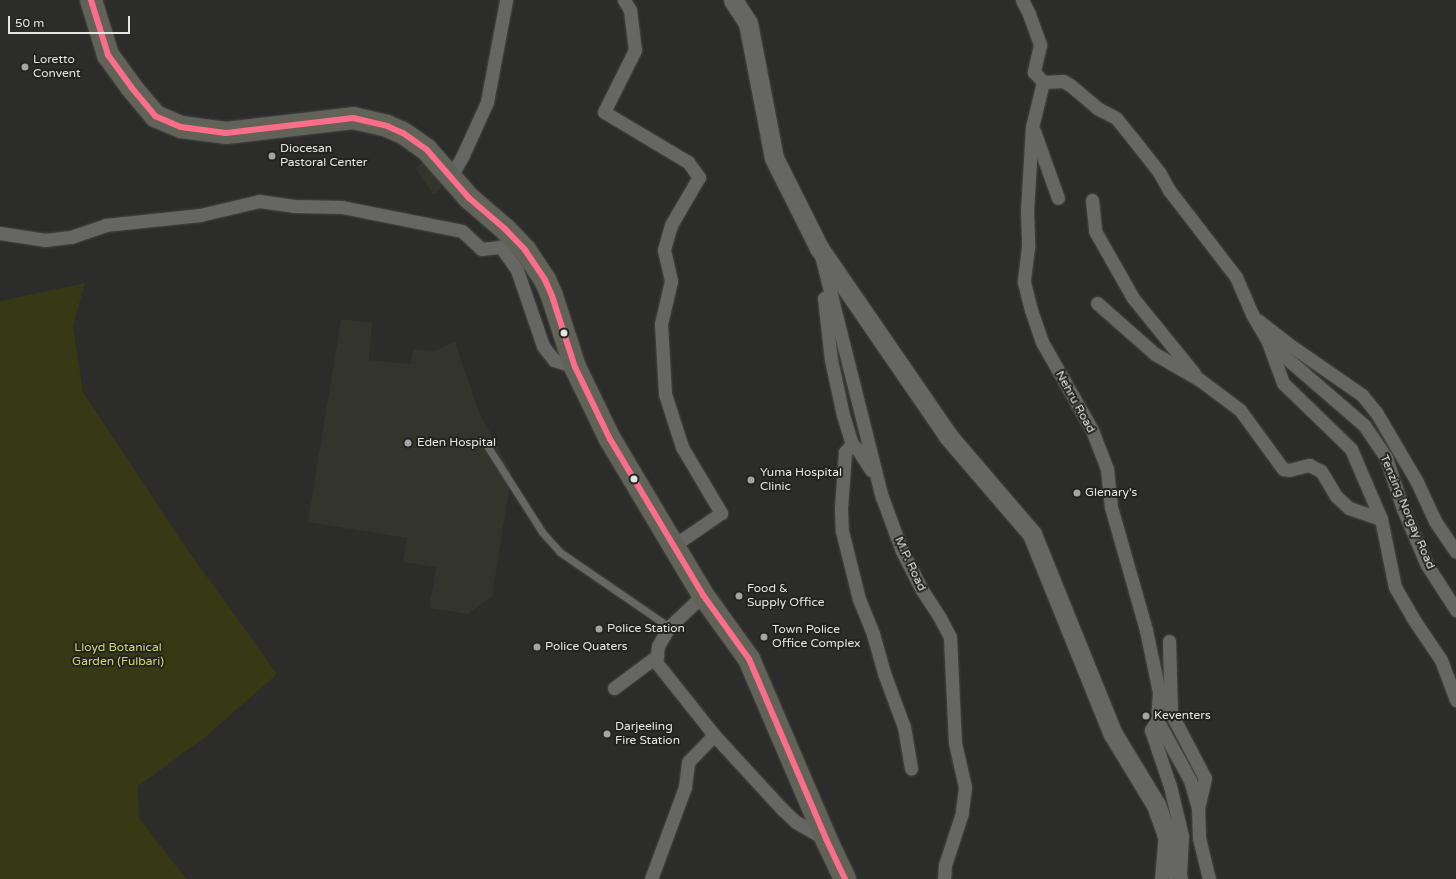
<!DOCTYPE html>
<html>
<head>
<meta charset="utf-8">
<style>
  body { margin:0 }
  #map { position:relative; width:1456px; height:879px; overflow:hidden; background:#2c2c2b; font-family:"Varela Round",sans-serif }
  div>[style] { position:absolute }
  .built>* { inset:0; background:#33342c; transform-origin:0 0 }
  .green>* { inset:0; background:#363913 }
  .roads { filter:drop-shadow(0 0 1px #464745) drop-shadow(0 0 1px #464745) }
  .lane>* { height:7px; margin:-3.5px; padding:0 3.5px; transform-origin:3.5px; border-radius:3.5px; background:#666765 }
  .street>* { height:13px; margin:-6.5px; padding:0 6.5px; transform-origin:6.5px; border-radius:6.5px; background:#666765 }
  .secondary>* { height:19px; margin:-9.5px; padding:0 9.5px; transform-origin:9.5px; border-radius:9.5px; background:#666765 }
  .highway>* { height:22px; margin:-11px; padding:0 11px; transform-origin:11px; border-radius:11px; background:#626358 }
  .bus-1>* { height:6px; margin:-3px; padding:0 3px; transform-origin:3px; border-radius:3px; background:#fb6d88 }
  .dots>* { width:11px; height:11px; translate:-50% -50%; box-sizing:border-box; border:2px solid #232320; border-radius:50% }
  span { translate:-50% -50%; white-space:nowrap; text-align:center; line-height:1.15; -webkit-text-stroke:4px #232320; paint-order:stroke }
  .poi-label { font-size:12px; color:#e4e5e3 }
  .left { translate:0 -50%; text-align:left }
  .street-label { font-size:12px; color:#e4e5e3 }
  .park-label { font-size:12px; color:#ced769 }
  .scale { position:absolute; left:8px; top:16px; width:122px; height:18px; box-sizing:border-box; border:2px solid #e4e5e3; border-top:0; padding-left:5px; font-size:12px; line-height:14px; white-space:nowrap; color:#e4e5e3; -webkit-text-stroke:3px #232320; paint-order:stroke }
</style>
</head>
<body>
<div id="map">
  <div class="built">
    <div style="left:425px;top:161px;width:32px;height:12px;rotate:56deg"></div>
    <div style="clip-path:polygon(341px 319px,372px 323px,369px 360px,411px 364px,413px 349px,435px 351px,455px 342px,479px 412px,512px 473px,492px 596px,468px 614px,429px 608px,436px 567px,403px 562px,407px 538px,308px 522px)"></div>
  </div>
  <div class="green">
    <div style="clip-path:polygon(85px 283px,73px 326px,83px 392px,182px 542px,277px 674px,204px 738px,138px 786px,139px 818px,186px 879px,0 879px,0 301px)"></div>
  </div>
  <div class="roads">
    <div class="lane">
      <div style="left:486px;top:444px;width:104px;rotate:57.5deg"></div>
      <div style="left:542px;top:532px;width:27px;rotate:48deg"></div>
      <div style="left:560px;top:552px;width:132px;rotate:34.5deg"></div>
    </div>
    <div class="street">
      <div style="left:624px;top:0;width:12px;rotate:59deg"></div>
      <div style="left:630px;top:10px;width:40px;rotate:82.9deg"></div>
      <div style="left:635px;top:50px;width:69px;rotate:116.6deg"></div>
      <div style="left:604px;top:112px;width:98px;rotate:30.8deg"></div>
      <div style="left:688px;top:162px;width:19px;rotate:54deg"></div>
      <div style="left:699px;top:177px;width:56px;rotate:120.3deg"></div>
      <div style="left:671px;top:225px;width:26px;rotate:106deg"></div>
      <div style="left:664px;top:250px;width:32px;rotate:77deg"></div>
      <div style="left:671px;top:281px;width:44px;rotate:103.1deg"></div>
      <div style="left:661px;top:324px;width:70px;rotate:86.7deg"></div>
      <div style="left:665px;top:394px;width:56px;rotate:72.2deg"></div>
      <div style="left:682px;top:447px;width:77px;rotate:59.4deg"></div>
      <div style="left:721px;top:513px;width:58px;rotate:145.5deg"></div>
      <div style="left:1022px;top:0;width:16px;rotate:63deg"></div>
      <div style="left:1029px;top:14px;width:33px;rotate:70deg"></div>
      <div style="left:1040px;top:45px;width:28px;rotate:103deg"></div>
      <div style="left:1034px;top:72px;width:13px;rotate:48deg"></div>
      <div style="left:1043px;top:82px;width:20px;rotate:-3deg"></div>
      <div style="left:1063px;top:81px;width:8px;rotate:30deg"></div>
      <div style="left:1070px;top:85px;width:35px;rotate:40deg"></div>
      <div style="left:1097px;top:108px;width:21px;rotate:28deg"></div>
      <div style="left:1116px;top:118px;width:27px;rotate:51deg"></div>
      <div style="left:1133px;top:139px;width:42px;rotate:51.8deg"></div>
      <div style="left:1159px;top:172px;width:21px;rotate:61deg"></div>
      <div style="left:1169px;top:190px;width:110px;rotate:52.4deg"></div>
      <div style="left:1236px;top:277px;width:40px;rotate:66.6deg"></div>
      <div style="left:1252px;top:314px;width:32px;rotate:60deg"></div>
      <div style="left:1268px;top:342px;width:44px;rotate:69.9deg"></div>
      <div style="left:1283px;top:383px;width:95px;rotate:44.1deg"></div>
      <div style="left:1351px;top:449px;width:76px;rotate:66.8deg"></div>
      <div style="left:1381px;top:519px;width:69px;rotate:78.4deg"></div>
      <div style="left:1395px;top:587px;width:34px;rotate:60deg"></div>
      <div style="left:1412px;top:617px;width:52px;rotate:56deg"></div>
      <div style="left:1441px;top:660px;width:43px;rotate:69.4deg"></div>
      <div style="left:1043px;top:82px;width:46px;rotate:103.7deg"></div>
      <div style="left:1032px;top:127px;width:83px;rotate:93.4deg"></div>
      <div style="left:1027px;top:210px;width:37px;rotate:88deg"></div>
      <div style="left:1028px;top:247px;width:35px;rotate:97deg"></div>
      <div style="left:1024px;top:282px;width:29px;rotate:76deg"></div>
      <div style="left:1031px;top:310px;width:34px;rotate:71deg"></div>
      <div style="left:1042px;top:342px;width:101px;rotate:60.4deg"></div>
      <div style="left:1092px;top:430px;width:42px;rotate:69deg"></div>
      <div style="left:1107px;top:469px;width:38px;rotate:84deg"></div>
      <div style="left:1111px;top:507px;width:128px;rotate:74.1deg"></div>
      <div style="left:1146px;top:630px;width:63px;rotate:78.2deg"></div>
      <div style="left:1159px;top:692px;width:28px;rotate:94deg"></div>
      <div style="left:1157px;top:720px;width:12px;rotate:121deg"></div>
      <div style="left:1151px;top:730px;width:59px;rotate:71.3deg"></div>
      <div style="left:1170px;top:786px;width:51px;rotate:76.5deg"></div>
      <div style="left:1182px;top:836px;width:35px;rotate:93deg"></div>
      <div style="left:1034px;top:131px;width:71px;rotate:70.3deg"></div>
      <div style="left:451px;top:176px;width:24px;rotate:-60deg"></div>
      <div style="left:463px;top:155px;width:58px;rotate:-65.6deg"></div>
      <div style="left:487px;top:102px;width:104px;rotate:-79.4deg"></div>
      <div style="left:1092px;top:200px;width:31px;rotate:84deg"></div>
      <div style="left:1095px;top:231px;width:77px;rotate:60.4deg"></div>
      <div style="left:1133px;top:298px;width:97px;rotate:50.9deg"></div>
      <div style="left:0;top:233px;width:46px;rotate:8.8deg"></div>
      <div style="left:45px;top:240px;width:26px;rotate:-7deg"></div>
      <div style="left:71px;top:237px;width:36px;rotate:-19deg"></div>
      <div style="left:105px;top:225px;width:96px;rotate:-6deg"></div>
      <div style="left:200px;top:215px;width:61px;rotate:-13.3deg"></div>
      <div style="left:259px;top:201px;width:35px;rotate:8deg"></div>
      <div style="left:294px;top:206px;width:48px;rotate:1.2deg"></div>
      <div style="left:342px;top:207px;width:122px;rotate:11.3deg"></div>
      <div style="left:462px;top:231px;width:26px;rotate:43deg"></div>
      <div style="left:481px;top:249px;width:20px;rotate:-6deg"></div>
      <div style="left:501px;top:247px;width:28px;rotate:55deg"></div>
      <div style="left:517px;top:270px;width:80px;rotate:71.1deg"></div>
      <div style="left:543px;top:346px;width:18px;rotate:52deg"></div>
      <div style="left:554px;top:360px;width:22px;rotate:18deg"></div>
      <div style="left:822px;top:259px;width:245px;rotate:75.9deg"></div>
      <div style="left:882px;top:497px;width:58px;rotate:69.7deg"></div>
      <div style="left:902px;top:551px;width:44px;rotate:62.9deg"></div>
      <div style="left:922px;top:590px;width:33px;rotate:57deg"></div>
      <div style="left:940px;top:618px;width:21px;rotate:62deg"></div>
      <div style="left:950px;top:637px;width:106px;rotate:87.3deg"></div>
      <div style="left:955px;top:743px;width:45px;rotate:77.2deg"></div>
      <div style="left:965px;top:787px;width:26px;rotate:97deg"></div>
      <div style="left:962px;top:813px;width:55px;rotate:108.1deg"></div>
      <div style="left:945px;top:865px;width:14px;rotate:94deg"></div>
      <div style="left:824px;top:298px;width:62px;rotate:83.6deg"></div>
      <div style="left:831px;top:360px;width:56px;rotate:77.7deg"></div>
      <div style="left:843px;top:415px;width:30px;rotate:73deg"></div>
      <div style="left:852px;top:444px;width:8px;rotate:45deg"></div>
      <div style="left:858px;top:450px;width:24px;rotate:57deg"></div>
      <div style="left:1097px;top:303px;width:77px;rotate:41.3deg"></div>
      <div style="left:1155px;top:354px;width:52px;rotate:30deg"></div>
      <div style="left:1200px;top:380px;width:50px;rotate:36.9deg"></div>
      <div style="left:1240px;top:410px;width:73px;rotate:53.9deg"></div>
      <div style="left:1283px;top:469px;width:6px;rotate:9deg"></div>
      <div style="left:1289px;top:470px;width:21px;rotate:-14deg"></div>
      <div style="left:1309px;top:465px;width:13px;rotate:27deg"></div>
      <div style="left:1321px;top:471px;width:29px;rotate:59deg"></div>
      <div style="left:1336px;top:496px;width:18px;rotate:43deg"></div>
      <div style="left:1349px;top:508px;width:34px;rotate:19deg"></div>
      <div style="left:1259px;top:321px;width:36px;rotate:38deg"></div>
      <div style="left:1287px;top:343px;width:91px;rotate:34.7deg"></div>
      <div style="left:1362px;top:395px;width:22px;rotate:51deg"></div>
      <div style="left:1376px;top:412px;width:81px;rotate:59.6deg"></div>
      <div style="left:1417px;top:482px;width:43px;rotate:65.2deg"></div>
      <div style="left:1435px;top:521px;width:37px;rotate:56deg"></div>
      <div style="left:1270px;top:344px;width:124px;rotate:40.8deg"></div>
      <div style="left:1364px;top:425px;width:40px;rotate:56deg"></div>
      <div style="left:1386px;top:458px;width:54px;rotate:71.6deg"></div>
      <div style="left:1403px;top:509px;width:61px;rotate:66.8deg"></div>
      <div style="left:1427px;top:565px;width:54px;rotate:57.2deg"></div>
      <div style="left:852px;top:444px;width:11px;rotate:131deg"></div>
      <div style="left:845px;top:452px;width:56px;rotate:94.1deg"></div>
      <div style="left:841px;top:508px;width:23px;rotate:88deg"></div>
      <div style="left:842px;top:531px;width:70px;rotate:76deg"></div>
      <div style="left:859px;top:599px;width:38px;rotate:68deg"></div>
      <div style="left:873px;top:634px;width:41px;rotate:74.2deg"></div>
      <div style="left:884px;top:673px;width:58px;rotate:69.7deg"></div>
      <div style="left:904px;top:727px;width:42px;rotate:80.3deg"></div>
      <div style="left:703px;top:595px;width:47px;rotate:136.7deg"></div>
      <div style="left:669px;top:627px;width:22px;rotate:120deg"></div>
      <div style="left:658px;top:646px;width:16px;rotate:97deg"></div>
      <div style="left:656px;top:662px;width:93px;rotate:51.5deg"></div>
      <div style="left:714px;top:735px;width:100px;rotate:47.4deg"></div>
      <div style="left:782px;top:809px;width:19px;rotate:43deg"></div>
      <div style="left:796px;top:822px;width:34px;rotate:30deg"></div>
      <div style="left:1169px;top:641px;width:72px;rotate:88.4deg"></div>
      <div style="left:1171px;top:713px;width:73px;rotate:62.4deg"></div>
      <div style="left:1205px;top:778px;width:31px;rotate:103deg"></div>
      <div style="left:614px;top:688px;width:54px;rotate:-36.7deg"></div>
      <div style="left:1157px;top:720px;width:68px;rotate:61.2deg"></div>
      <div style="left:1190px;top:780px;width:29px;rotate:74deg"></div>
      <div style="left:1198px;top:808px;width:30px;rotate:88deg"></div>
      <div style="left:1199px;top:838px;width:42px;rotate:76.3deg"></div>
      <div style="left:651px;top:879px;width:98px;rotate:-69.7deg"></div>
      <div style="left:685px;top:787px;width:25px;rotate:-83deg"></div>
      <div style="left:688px;top:762px;width:37px;rotate:-46deg"></div>
      <div style="left:1161px;top:879px;width:38px;rotate:-85deg"></div>
    </div>
    <div class="secondary">
      <div style="left:733px;top:0;width:27px;rotate:57deg"></div>
      <div style="left:748px;top:23px;width:137px;rotate:79.1deg"></div>
      <div style="left:774px;top:158px;width:101px;rotate:63.4deg"></div>
      <div style="left:819px;top:248px;width:228px;rotate:55.5deg"></div>
      <div style="left:948px;top:436px;width:129px;rotate:49.4deg"></div>
      <div style="left:1032px;top:534px;width:216px;rotate:68deg"></div>
      <div style="left:1113px;top:734px;width:83px;rotate:58.8deg"></div>
      <div style="left:1156px;top:805px;width:30px;rotate:70deg"></div>
      <div style="left:1166px;top:833px;width:48px;rotate:75.4deg"></div>
    </div>
    <div class="highway">
      <div style="left:91px;top:0;width:58px;rotate:72.8deg"></div>
      <div style="left:108px;top:55px;width:39px;rotate:54deg"></div>
      <div style="left:131px;top:87px;width:38px;rotate:50deg"></div>
      <div style="left:155px;top:116px;width:28px;rotate:23deg"></div>
      <div style="left:181px;top:127px;width:45px;rotate:7.6deg"></div>
      <div style="left:226px;top:133px;width:128px;rotate:-6.7deg"></div>
      <div style="left:353px;top:118px;width:35px;rotate:13deg"></div>
      <div style="left:387px;top:126px;width:17px;rotate:24deg"></div>
      <div style="left:403px;top:133px;width:29px;rotate:35deg"></div>
      <div style="left:427px;top:150px;width:64px;rotate:48.8deg"></div>
      <div style="left:469px;top:198px;width:48px;rotate:40.7deg"></div>
      <div style="left:505px;top:229px;width:29px;rotate:46deg"></div>
      <div style="left:525px;top:250px;width:36px;rotate:56deg"></div>
      <div style="left:545px;top:280px;width:17px;rotate:66deg"></div>
      <div style="left:552px;top:296px;width:75px;rotate:72.1deg"></div>
      <div style="left:575px;top:367px;width:80px;rotate:64.1deg"></div>
      <div style="left:610px;top:439px;width:182px;rotate:59.2deg"></div>
      <div style="left:703px;top:595px;width:79px;rotate:54.3deg"></div>
      <div style="left:749px;top:659px;width:196px;rotate:66.8deg"></div>
      <div style="left:826px;top:839px;width:44px;rotate:64.6deg"></div>
    </div>
  </div>
  <div class="bus-1">
    <div style="left:91px;top:0;width:58px;rotate:72.8deg"></div>
    <div style="left:108px;top:55px;width:39px;rotate:54deg"></div>
    <div style="left:131px;top:87px;width:38px;rotate:50deg"></div>
    <div style="left:155px;top:116px;width:28px;rotate:23deg"></div>
    <div style="left:181px;top:127px;width:45px;rotate:7.6deg"></div>
    <div style="left:226px;top:133px;width:128px;rotate:-6.7deg"></div>
    <div style="left:353px;top:118px;width:35px;rotate:13deg"></div>
    <div style="left:387px;top:126px;width:17px;rotate:24deg"></div>
    <div style="left:403px;top:133px;width:29px;rotate:35deg"></div>
    <div style="left:427px;top:150px;width:64px;rotate:48.8deg"></div>
    <div style="left:469px;top:198px;width:48px;rotate:40.7deg"></div>
    <div style="left:505px;top:229px;width:29px;rotate:46deg"></div>
    <div style="left:525px;top:250px;width:36px;rotate:56deg"></div>
    <div style="left:545px;top:280px;width:17px;rotate:66deg"></div>
    <div style="left:552px;top:296px;width:75px;rotate:72.1deg"></div>
    <div style="left:575px;top:367px;width:80px;rotate:64.1deg"></div>
    <div style="left:610px;top:439px;width:182px;rotate:59.2deg"></div>
    <div style="left:703px;top:595px;width:79px;rotate:54.3deg"></div>
    <div style="left:749px;top:659px;width:196px;rotate:66.8deg"></div>
    <div style="left:826px;top:839px;width:44px;rotate:64.6deg"></div>
  </div>
  <div class="dots">
    <div style="left:25px;top:67px;background:#a4a4a3"></div>
    <div style="left:272px;top:156px;background:#a4a4a3"></div>
    <div style="left:564px;top:333px;background:#e4e5e3"></div>
    <div style="left:408px;top:443px;background:#a4a4a3"></div>
    <div style="left:634px;top:479px;background:#e4e5e3"></div>
    <div style="left:751px;top:480px;background:#a4a4a3"></div>
    <div style="left:1077px;top:493px;background:#a4a4a3"></div>
    <div style="left:739px;top:596px;background:#a4a4a3"></div>
    <div style="left:599px;top:629px;background:#a4a4a3"></div>
    <div style="left:764px;top:637px;background:#a4a4a3"></div>
    <div style="left:537px;top:647px;background:#a4a4a3"></div>
    <div style="left:1146px;top:716px;background:#a4a4a3"></div>
    <div style="left:607px;top:734px;background:#a4a4a3"></div>
  </div>
  <div class="poi-label">
    <span class="left" style="left:33px;top:67px">Loretto<br>Convent</span>
    <span class="left" style="left:280px;top:156px">Diocesan<br>Pastoral Center</span>
    <span class="left" style="left:417px;top:443px">Eden Hospital</span>
    <span class="left" style="left:760px;top:480px">Yuma Hospital<br>Clinic</span>
    <span class="left" style="left:1085px;top:493px">Glenary's</span>
    <span class="left" style="left:747px;top:596px">Food &amp;<br>Supply Office</span>
    <span class="left" style="left:607px;top:629px">Police Station</span>
    <span class="left" style="left:772px;top:637px">Town Police<br>Office Complex</span>
    <span class="left" style="left:545px;top:647px">Police Quaters</span>
    <span class="left" style="left:1154px;top:716px">Keventers</span>
    <span class="left" style="left:615px;top:734px">Darjeeling<br>Fire Station</span>
  </div>
  <div class="street-label">
    <span style="left:1075px;top:402px;rotate:61deg">Nehru Road</span>
    <span style="left:1407px;top:512px;rotate:67deg">Tenzing Norgay Road</span>
    <span style="left:910px;top:564px;rotate:65deg">M.P. Road</span>
  </div>
  <div class="park-label">
    <span style="left:118px;top:655px">Lloyd Botanical<br>Garden (Fulbari)</span>
  </div>
  <div class="scale">50 m</div>
</div>
</body>
</html>
